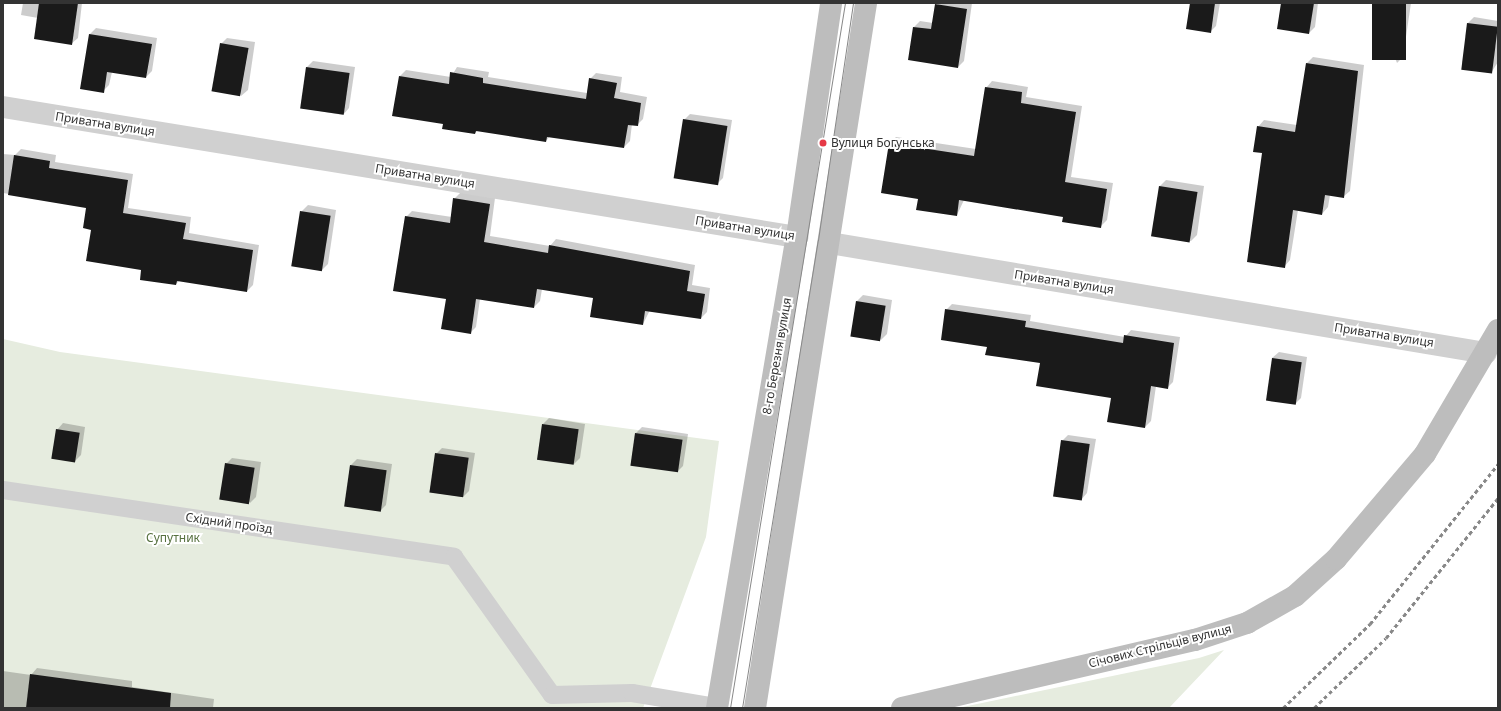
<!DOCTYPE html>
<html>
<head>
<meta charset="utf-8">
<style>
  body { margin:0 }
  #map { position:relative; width:1501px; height:711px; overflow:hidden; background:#fff; font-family:"Noto Sans",sans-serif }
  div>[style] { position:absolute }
  .green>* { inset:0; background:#e6ecdf }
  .shadow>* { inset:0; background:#0003 }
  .building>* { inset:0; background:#1a1a1a; transform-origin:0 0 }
  .lane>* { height:18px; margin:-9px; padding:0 9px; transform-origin:9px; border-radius:9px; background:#d0d0d0 }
  .street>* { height:22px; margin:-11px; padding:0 11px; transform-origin:11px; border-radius:11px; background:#d0d0d0 }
  .secondary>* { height:22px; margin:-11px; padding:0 11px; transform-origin:11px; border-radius:11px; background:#bdbdbd }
  .tram>* { height:1px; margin:-0.5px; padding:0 0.5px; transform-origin:0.5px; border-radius:0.5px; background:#888 }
  .rail>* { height:3px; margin-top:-1.5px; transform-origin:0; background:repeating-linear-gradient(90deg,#888 0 4px,transparent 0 7px) }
  .dots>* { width:11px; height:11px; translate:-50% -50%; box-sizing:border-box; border:2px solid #fff; border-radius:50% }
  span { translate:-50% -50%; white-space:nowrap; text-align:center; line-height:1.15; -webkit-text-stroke:4px #fff; paint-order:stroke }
  .street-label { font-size:12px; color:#333 }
  .poi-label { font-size:12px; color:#333 }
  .left { translate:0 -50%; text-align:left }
  .park-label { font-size:12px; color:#56703f }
  .frame { position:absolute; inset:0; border:4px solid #333; pointer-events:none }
</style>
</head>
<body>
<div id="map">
  <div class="green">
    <div style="clip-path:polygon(3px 339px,60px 352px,719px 441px,706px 537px,643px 708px,3px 708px)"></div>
    <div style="clip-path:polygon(1224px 650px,1169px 708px,958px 708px,1199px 658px)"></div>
  </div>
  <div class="shadow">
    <div style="clip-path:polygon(23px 3px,82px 3px,78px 38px,71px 44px,38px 18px,21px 15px)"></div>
    <div style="clip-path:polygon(938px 3px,972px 3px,964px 61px,958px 67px,914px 27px,920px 21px,933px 23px)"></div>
    <div style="clip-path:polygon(1191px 3px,1220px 3px,1216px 26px,1210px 32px)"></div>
    <div style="clip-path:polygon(1282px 3px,1318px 3px,1315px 27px,1309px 33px)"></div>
    <div style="clip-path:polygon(1373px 3px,1411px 3px,1403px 57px,1397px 63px)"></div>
    <div style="clip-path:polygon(1474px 17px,1498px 21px,1498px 62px,1491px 73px,1462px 68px,1468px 23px)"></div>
    <div style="clip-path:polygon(96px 28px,157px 38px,152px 71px,146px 77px,112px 72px,109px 85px,103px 91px,90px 34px)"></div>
    <div style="clip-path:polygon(227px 38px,255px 42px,248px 90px,241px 96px,221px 44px)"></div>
    <div style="clip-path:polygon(1313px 57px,1364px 65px,1350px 191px,1343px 197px,1330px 195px,1328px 207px,1322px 214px,1298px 210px,1290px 260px,1284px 267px,1258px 127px,1264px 120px,1297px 125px,1307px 63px)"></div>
    <div style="clip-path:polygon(313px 61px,355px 67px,349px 108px,343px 115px,301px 108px,307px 67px)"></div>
    <div style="clip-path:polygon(457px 67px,489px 72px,488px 77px,587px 93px,590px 79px,596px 73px,622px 77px,620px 92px,647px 97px,643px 119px,637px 125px,632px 124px,630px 141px,624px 147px,550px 136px,546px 141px,478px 130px,475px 133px,444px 123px,400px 76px,406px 70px,451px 77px)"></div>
    <div style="clip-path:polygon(992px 81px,1028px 87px,1026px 97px,1082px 106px,1071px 177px,1113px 183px,1107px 220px,1101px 226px,1064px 216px,964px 200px,957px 215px,919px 198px,883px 193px,890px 143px,896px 137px,976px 149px,986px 88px)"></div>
    <div style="clip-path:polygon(690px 114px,732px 120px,723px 178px,717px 184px,684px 120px)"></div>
    <div style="clip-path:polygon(21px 149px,56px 155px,55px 162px,133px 174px,128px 208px,191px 217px,189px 233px,259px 245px,253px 285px,247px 291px,180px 280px,176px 284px,143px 269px,92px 229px,87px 207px,3px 193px,3px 154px,15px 155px)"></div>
    <div style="clip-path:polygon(1166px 180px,1204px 186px,1197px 235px,1191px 241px,1152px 235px,1160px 186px)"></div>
    <div style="clip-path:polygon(461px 192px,495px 198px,490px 236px,550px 246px,556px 239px,695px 265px,692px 285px,710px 288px,707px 312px,701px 318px,650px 310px,643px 324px,594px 297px,542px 289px,540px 301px,534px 307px,480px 299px,476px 327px,470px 333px,447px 299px,406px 217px,412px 211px,452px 217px,454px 199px)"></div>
    <div style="clip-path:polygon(308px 205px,336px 210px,328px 264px,322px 270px,301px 212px)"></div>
    <div style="clip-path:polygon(863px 295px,892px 300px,887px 334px,881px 340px,857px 301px)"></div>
    <div style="clip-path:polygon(952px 304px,1031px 315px,1030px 321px,1125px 337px,1131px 330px,1180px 337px,1173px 382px,1167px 388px,1156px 386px,1151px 421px,1145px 427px,1112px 397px,1041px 362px,988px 346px,946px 310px)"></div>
    <div style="clip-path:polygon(1279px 352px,1307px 357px,1301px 398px,1295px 404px,1272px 358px)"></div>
    <div style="clip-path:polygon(549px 418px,585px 424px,580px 458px,574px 464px,543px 424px)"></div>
    <div style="clip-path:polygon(63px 423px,85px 427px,81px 455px,75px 461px,57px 430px)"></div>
    <div style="clip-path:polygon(642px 427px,688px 434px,683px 466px,677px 472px,636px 433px)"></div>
    <div style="clip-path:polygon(1068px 435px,1096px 439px,1087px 493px,1081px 500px,1062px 441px)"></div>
    <div style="clip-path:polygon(442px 448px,475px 453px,469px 491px,463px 497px,430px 492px,436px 454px)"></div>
    <div style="clip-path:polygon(232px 458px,261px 462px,256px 497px,250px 503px,226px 464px)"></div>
    <div style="clip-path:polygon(357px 459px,392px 464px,386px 505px,380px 511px,351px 465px)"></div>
    <div style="clip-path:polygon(37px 668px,132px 681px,132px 687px,214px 699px,213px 708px,3px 708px,3px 671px,31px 675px)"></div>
  </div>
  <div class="building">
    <div style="clip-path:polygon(39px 3px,78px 3px,72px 45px,34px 39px)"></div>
    <div style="clip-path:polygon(1190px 3px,1215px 3px,1211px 33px,1186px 29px)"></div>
    <div style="clip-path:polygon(1281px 3px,1314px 3px,1309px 34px,1277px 29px)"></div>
    <div style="left:1372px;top:3px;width:34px;height:57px"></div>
    <div style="clip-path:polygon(935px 4px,967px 9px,958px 68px,908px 60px,913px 27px,931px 29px)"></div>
    <div style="left:1467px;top:23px;width:31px;height:47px;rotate:7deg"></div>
    <div style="clip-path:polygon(89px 34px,152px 44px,146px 78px,107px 72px,104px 93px,80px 89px)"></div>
    <div style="left:220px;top:43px;width:29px;height:49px;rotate:10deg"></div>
    <div style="clip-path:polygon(1306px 63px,1358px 71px,1344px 198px,1325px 195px,1322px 215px,1293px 210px,1285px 268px,1247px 262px,1262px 153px,1253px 152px,1257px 126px,1295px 132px)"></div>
    <div style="left:306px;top:67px;width:44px;height:42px;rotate:8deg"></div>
    <div style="clip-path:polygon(450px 72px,483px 78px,483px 83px,586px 99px,589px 78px,617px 83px,614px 98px,641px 103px,638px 126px,628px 125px,624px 148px,547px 137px,546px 142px,476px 131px,475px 134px,442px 129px,443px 124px,392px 116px,399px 76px,449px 84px)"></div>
    <div style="clip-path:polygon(985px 87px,1022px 92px,1021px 103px,1076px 112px,1065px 182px,1107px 189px,1101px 228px,1062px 222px,1063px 217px,959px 200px,957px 216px,916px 210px,918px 199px,881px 193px,889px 143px,974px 156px)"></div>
    <div style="left:683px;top:119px;width:45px;height:60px;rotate:9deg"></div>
    <div style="clip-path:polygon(14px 155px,50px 161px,49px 168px,128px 180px,123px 213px,186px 223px,183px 239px,253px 250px,247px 292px,177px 281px,176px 285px,140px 280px,141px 270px,86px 261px,91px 230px,83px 228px,86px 208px,8px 195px)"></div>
    <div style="left:1159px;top:186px;width:39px;height:51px;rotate:9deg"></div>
    <div style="clip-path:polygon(453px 198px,490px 204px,484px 242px,548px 253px,549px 245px,690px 271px,687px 291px,705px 294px,701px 319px,645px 311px,643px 325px,590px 317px,593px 298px,537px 289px,534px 308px,476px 299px,471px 334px,441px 329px,446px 299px,393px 291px,405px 216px,450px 223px)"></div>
    <div style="left:300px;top:211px;width:31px;height:56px;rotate:9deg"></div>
    <div style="left:856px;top:301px;width:30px;height:36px;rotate:9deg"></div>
    <div style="clip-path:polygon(945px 309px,1026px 321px,1025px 327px,1123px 343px,1124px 335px,1174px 343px,1168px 389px,1151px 386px,1145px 428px,1107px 422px,1111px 398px,1036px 386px,1040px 363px,985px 355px,987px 347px,941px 340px)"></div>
    <div style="left:1272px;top:358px;width:30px;height:43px;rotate:8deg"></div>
    <div style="left:542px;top:424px;width:37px;height:36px;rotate:8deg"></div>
    <div style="left:56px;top:429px;width:24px;height:30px;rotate:9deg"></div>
    <div style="left:635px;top:433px;width:48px;height:33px;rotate:8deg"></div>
    <div style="left:1061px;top:440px;width:29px;height:57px;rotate:8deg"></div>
    <div style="left:435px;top:453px;width:34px;height:40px;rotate:8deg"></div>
    <div style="left:225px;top:463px;width:30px;height:37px;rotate:9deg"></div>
    <div style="left:350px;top:465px;width:37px;height:42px;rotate:8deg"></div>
    <div style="clip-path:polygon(30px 674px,171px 693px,170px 708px,26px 708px)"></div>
  </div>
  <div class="lane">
    <div style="left:3px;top:490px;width:456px;rotate:8.4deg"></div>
    <div style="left:454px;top:557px;width:169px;rotate:54.6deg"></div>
    <div style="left:552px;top:695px;width:80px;rotate:-1.4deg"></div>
    <div style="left:632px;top:693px;width:86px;rotate:9.4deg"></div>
  </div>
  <div class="street">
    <div style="left:3px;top:107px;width:805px;rotate:9.3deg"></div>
    <div style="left:830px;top:243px;width:665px;rotate:9.52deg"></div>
  </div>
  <div class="secondary">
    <div style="left:717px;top:708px;width:478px;rotate:-80.4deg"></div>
    <div style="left:797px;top:237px;width:236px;rotate:-81.7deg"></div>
    <div style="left:755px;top:708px;width:714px;rotate:-81.05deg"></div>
    <div style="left:902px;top:708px;width:301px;rotate:-13.1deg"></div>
    <div style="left:1195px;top:640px;width:55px;rotate:-18.1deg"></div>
    <div style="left:1247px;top:623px;width:55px;rotate:-29.4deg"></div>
    <div style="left:1295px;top:596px;width:55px;rotate:-42.1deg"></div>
    <div style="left:1336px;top:559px;width:138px;rotate:-49.7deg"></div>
    <div style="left:1425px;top:454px;width:144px;rotate:-59.5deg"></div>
  </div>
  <div class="tram">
    <div style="left:730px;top:708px;width:714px;rotate:-80.74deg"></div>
    <div style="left:742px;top:708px;width:474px;rotate:-80.8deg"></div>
    <div style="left:818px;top:240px;width:240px;rotate:-81.6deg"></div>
  </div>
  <div class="rail">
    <div style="left:1283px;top:708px;width:121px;rotate:-44deg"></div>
    <div style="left:1370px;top:624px;width:205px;rotate:-51.3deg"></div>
    <div style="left:1314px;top:708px;width:100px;rotate:-44.2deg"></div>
    <div style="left:1386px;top:638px;width:179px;rotate:-51.3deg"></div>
  </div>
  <div class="dots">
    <div style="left:823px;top:143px;background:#e63946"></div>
  </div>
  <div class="street-label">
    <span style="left:105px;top:124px;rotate:9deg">Приватна вулиця</span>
    <span style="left:425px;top:176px;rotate:9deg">Приватна вулиця</span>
    <span style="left:745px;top:228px;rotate:9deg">Приватна вулиця</span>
    <span style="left:1064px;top:282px;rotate:9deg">Приватна вулиця</span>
    <span style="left:1384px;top:335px;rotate:9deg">Приватна вулиця</span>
    <span style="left:777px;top:356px;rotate:-80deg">8-го Березня вулиця</span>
    <span style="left:229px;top:523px;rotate:8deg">Східний проїзд</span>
    <span style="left:1160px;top:646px;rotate:-14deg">Січових Стрільців вулиця</span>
  </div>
  <div class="poi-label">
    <span class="left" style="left:831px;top:143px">Вулиця Богунська</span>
  </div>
  <div class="park-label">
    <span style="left:173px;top:538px">Супутник</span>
  </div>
  <div class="frame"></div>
</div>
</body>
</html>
